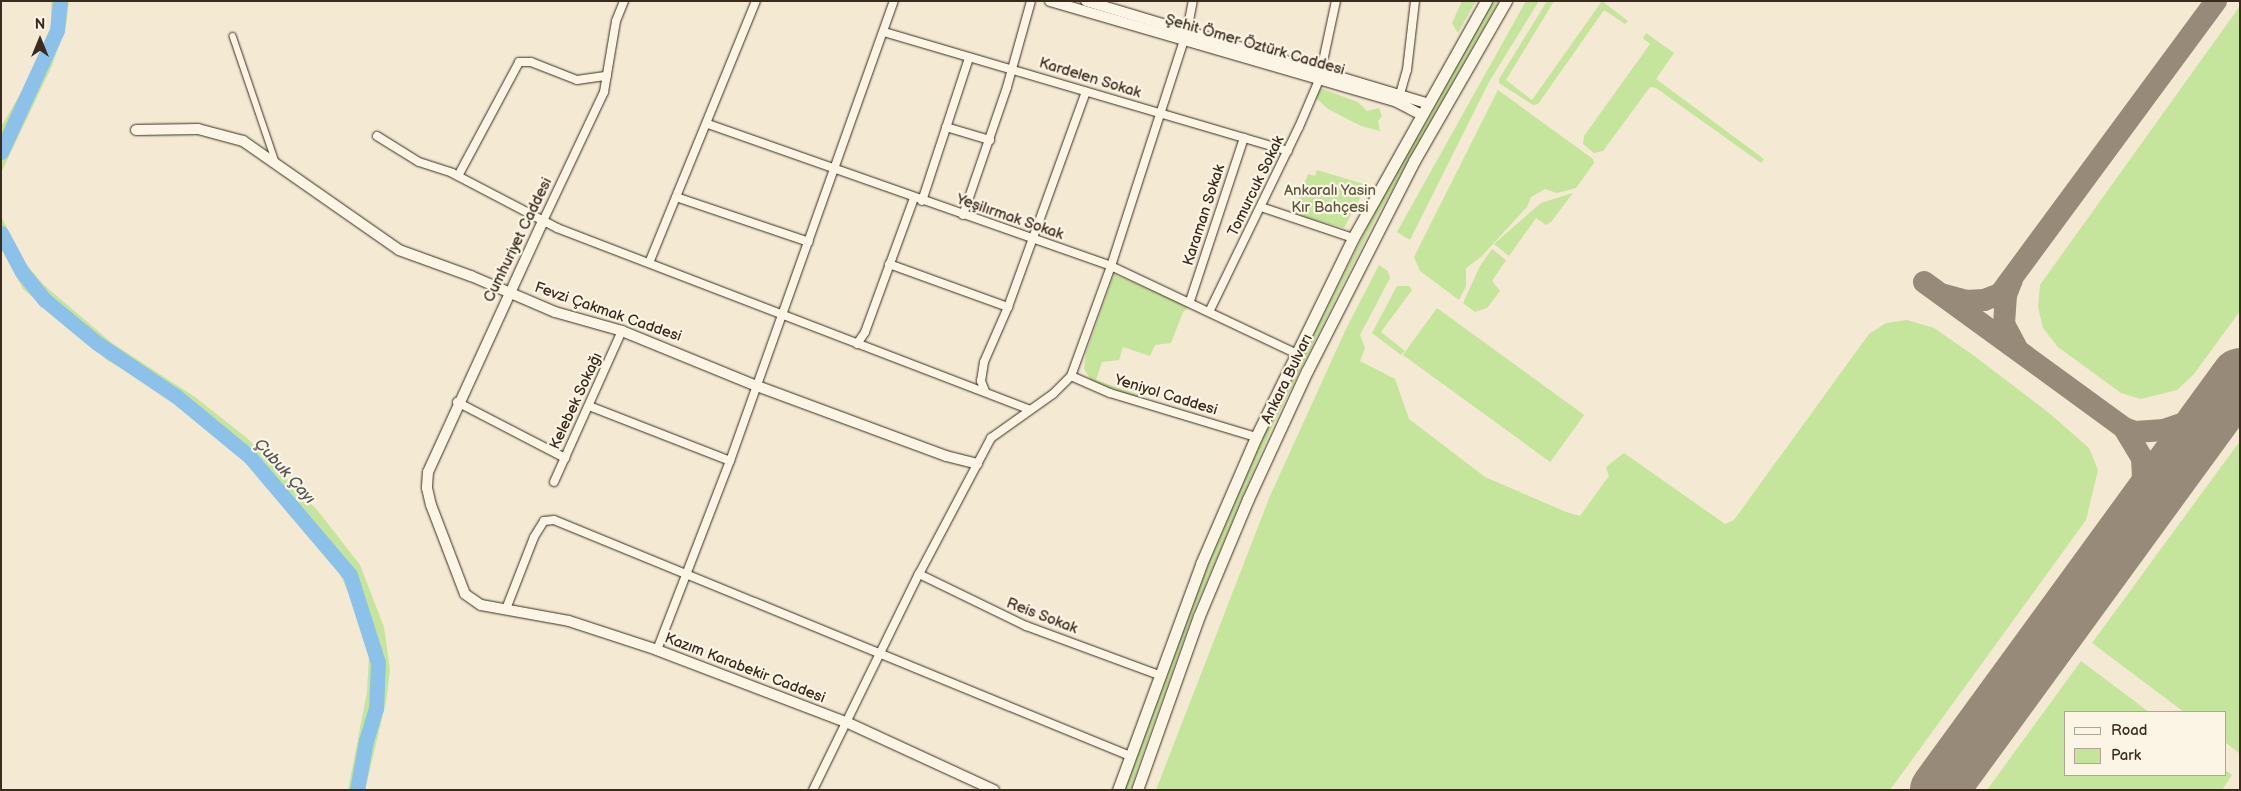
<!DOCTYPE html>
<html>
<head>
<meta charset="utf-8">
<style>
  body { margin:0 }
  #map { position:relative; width:2241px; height:791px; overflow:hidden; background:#f4e9d3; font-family:"Balsamiq Sans",sans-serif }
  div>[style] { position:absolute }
  .green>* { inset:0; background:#c5e49c; transform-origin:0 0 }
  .river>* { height:15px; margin:-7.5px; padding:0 7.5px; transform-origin:7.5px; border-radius:7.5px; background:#8cc2ea }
  .taxiway>* { height:22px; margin:-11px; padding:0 11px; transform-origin:11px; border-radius:11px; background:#988a78 }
  .runway>* { height:58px; margin:-29px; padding:0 29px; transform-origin:29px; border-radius:29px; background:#988a78 }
  .roads { filter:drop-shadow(0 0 1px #3b2a1e) drop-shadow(0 0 1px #3b2a1e) }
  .pedestrian>* { height:5.5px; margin:-2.75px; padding:0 2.75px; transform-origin:2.75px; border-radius:2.75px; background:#fcf5e5 }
  .minor>* { height:8px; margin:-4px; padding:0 4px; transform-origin:4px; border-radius:4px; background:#fcf5e5 }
  .tertiary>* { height:10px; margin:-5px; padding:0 5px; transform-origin:5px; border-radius:5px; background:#fcf5e5 }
  .secondary>* { height:11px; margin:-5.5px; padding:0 5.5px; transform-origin:5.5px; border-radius:5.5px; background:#fcf5e5 }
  span { translate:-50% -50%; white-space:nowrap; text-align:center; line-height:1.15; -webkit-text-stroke:4.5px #fcf5e5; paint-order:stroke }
  .street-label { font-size:15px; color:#3b2a1e }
  .park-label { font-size:15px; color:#5e583e }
  .water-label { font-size:16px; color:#53585b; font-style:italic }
  .frame { position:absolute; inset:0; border:2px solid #3b2a1e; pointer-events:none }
  .legend { position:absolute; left:2064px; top:711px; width:162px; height:65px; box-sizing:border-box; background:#fcf5e5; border:1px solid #afa495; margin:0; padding:6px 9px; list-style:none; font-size:15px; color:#3b2a1e }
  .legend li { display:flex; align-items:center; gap:10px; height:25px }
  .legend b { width:25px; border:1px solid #afa495 }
  .north { position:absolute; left:15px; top:15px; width:50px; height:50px; -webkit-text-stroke:4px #fcf5e5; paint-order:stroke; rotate:0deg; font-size:14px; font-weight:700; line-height:20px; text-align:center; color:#3b2a1e }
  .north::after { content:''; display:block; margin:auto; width:18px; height:22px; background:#3b2a1e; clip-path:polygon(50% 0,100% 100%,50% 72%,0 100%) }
</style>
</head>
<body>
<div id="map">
  <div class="green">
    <div style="clip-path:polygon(51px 1px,69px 1px,66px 26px,52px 66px,1px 173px,1px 127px,27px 82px,51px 26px)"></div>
    <div style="clip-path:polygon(1462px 1px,1476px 1px,1458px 33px,1452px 23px)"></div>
    <div style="clip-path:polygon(1493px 1px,1499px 1px,1374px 222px,1273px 425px,1195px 609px,1130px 790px,1125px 790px,1204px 575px,1268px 426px,1385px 192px)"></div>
    <div style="clip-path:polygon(1526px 1px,1539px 1px,1489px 82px,1410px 240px,1397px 232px)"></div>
    <div style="clip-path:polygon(1547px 1px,1554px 1px,1506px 80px,1532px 100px,1602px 1px,1628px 21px,1625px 24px,1604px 10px,1538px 104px,1533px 105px,1499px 83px,1499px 79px)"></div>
    <div style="clip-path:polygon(2240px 6px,2240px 311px,2194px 374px,2177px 390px,2141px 399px,2121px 393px,2058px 347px,2043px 328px,2038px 307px,2040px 285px)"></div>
    <div style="clip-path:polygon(1646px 33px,1674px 53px,1656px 79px,1764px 159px,1761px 163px,1656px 88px,1650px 87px,1603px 151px,1594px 153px,1583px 144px,1584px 136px,1650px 44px,1643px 38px)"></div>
    <div style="clip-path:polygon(1320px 88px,1358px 102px,1367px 111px,1379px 108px,1382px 116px,1378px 121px,1380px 131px,1361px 126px,1328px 109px,1316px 98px)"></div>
    <div style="clip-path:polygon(1498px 90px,1593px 159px,1594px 163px,1576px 188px,1557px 193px,1545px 189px,1531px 197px,1527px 207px,1481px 257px,1466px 268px,1466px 286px,1459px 300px,1420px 271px,1414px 257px)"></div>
    <div style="clip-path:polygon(1317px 170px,1367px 185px,1344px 228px,1293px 214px,1308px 174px,1315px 176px)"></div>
    <div style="clip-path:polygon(1573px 193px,1551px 222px,1546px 225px,1536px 218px,1509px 256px,1494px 244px,1541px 203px)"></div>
    <div style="clip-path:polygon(1px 216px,25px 263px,44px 285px,112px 343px,195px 397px,248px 439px,318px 511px,360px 565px,384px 627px,390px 670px,386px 702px,365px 790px,348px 790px,367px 692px,369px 654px,356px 609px,337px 568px,275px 491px,234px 449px,140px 378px,108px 361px,23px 289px,1px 247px)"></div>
    <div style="clip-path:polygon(1492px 249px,1506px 260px,1492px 281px,1500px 291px,1487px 308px,1475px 312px,1463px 303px,1480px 266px)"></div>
    <div style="clip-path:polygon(1379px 265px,1388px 271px,1390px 278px,1360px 335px,1365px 348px,1360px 361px,1395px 379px,1409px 419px,1485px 477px,1566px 512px,1580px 516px,1609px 476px,1606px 467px,1624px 453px,1725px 524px,1734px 520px,1869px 334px,1886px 323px,1907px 320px,1934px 328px,1973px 355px,2049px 413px,2089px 448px,2098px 470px,2086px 520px,1890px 790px,1156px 790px,1270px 496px,1346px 329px)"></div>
    <div style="clip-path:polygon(1114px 274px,1189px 307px,1183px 312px,1171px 343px,1155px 345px,1150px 356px,1123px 347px,1119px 360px,1102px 362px,1096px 380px,1139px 395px,1138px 398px,1092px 382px,1084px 369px,1086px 353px)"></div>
    <div style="clip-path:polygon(1397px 286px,1409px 286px,1412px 290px,1381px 332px,1405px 351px,1401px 355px,1372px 333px)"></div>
    <div style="left:1437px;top:308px;width:182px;height:58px;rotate:36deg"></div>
    <div style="clip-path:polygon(2240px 441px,2240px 754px,2225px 742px,2225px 712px,2184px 712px,2092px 643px)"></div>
    <div style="clip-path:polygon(2081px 661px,2149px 712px,2065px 712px,2065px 775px,2225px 775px,2225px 770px,2232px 775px,2222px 790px,1987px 790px)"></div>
  </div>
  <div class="river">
    <div style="left:1px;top:152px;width:134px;rotate:-65.3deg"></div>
    <div style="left:57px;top:30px;width:29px;rotate:-84deg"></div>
    <div style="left:1px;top:233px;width:44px;rotate:61.7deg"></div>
    <div style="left:22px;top:272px;width:36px;rotate:51deg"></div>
    <div style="left:45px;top:300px;width:67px;rotate:39.6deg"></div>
    <div style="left:97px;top:343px;width:95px;rotate:33.9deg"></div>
    <div style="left:176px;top:396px;width:96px;rotate:39.5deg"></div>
    <div style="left:250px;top:457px;width:155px;rotate:49.7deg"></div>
    <div style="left:350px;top:575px;width:92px;rotate:72.3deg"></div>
    <div style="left:378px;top:663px;width:45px;rotate:92.5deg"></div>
    <div style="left:376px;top:708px;width:34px;rotate:107deg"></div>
    <div style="left:366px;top:740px;width:51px;rotate:100.2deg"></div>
  </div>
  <div class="taxiway">
    <div style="left:2012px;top:280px;width:16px;rotate:112deg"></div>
    <div style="left:2006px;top:295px;width:29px;rotate:94deg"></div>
    <div style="left:2004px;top:324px;width:26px;rotate:62deg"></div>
    <div style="left:1924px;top:282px;width:248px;rotate:36.1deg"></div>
    <div style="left:1944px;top:295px;width:23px;rotate:15deg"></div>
    <div style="left:1966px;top:301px;width:18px;rotate:-3deg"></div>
    <div style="left:1984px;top:300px;width:17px;rotate:-21deg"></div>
    <div style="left:2000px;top:294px;width:364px;rotate:-53.6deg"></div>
    <div style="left:2126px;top:532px;width:40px;rotate:-69deg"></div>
    <div style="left:2140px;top:495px;width:18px;rotate:-81deg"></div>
    <div style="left:2143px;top:477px;width:19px;rotate:-93deg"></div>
    <div style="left:2142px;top:458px;width:35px;rotate:-121deg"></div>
    <div style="left:2124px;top:428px;width:12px;rotate:20deg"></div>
    <div style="left:2135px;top:432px;width:29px;rotate:-4deg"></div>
    <div style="left:2164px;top:430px;width:28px;rotate:-19deg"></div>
    <div style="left:2190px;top:421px;width:42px;rotate:-34.4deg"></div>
  </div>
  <div class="runway">
    <div style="left:1939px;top:790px;width:511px;rotate:-53.91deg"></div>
  </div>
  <div class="roads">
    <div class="pedestrian">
      <div style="left:233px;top:36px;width:133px;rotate:71.2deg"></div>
    </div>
    <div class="minor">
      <div style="left:884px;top:32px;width:421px;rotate:16.4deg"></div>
      <div style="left:1400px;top:94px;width:25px;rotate:-74deg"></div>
      <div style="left:1407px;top:70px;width:69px;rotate:-83.4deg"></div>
      <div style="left:708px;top:124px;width:427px;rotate:19.4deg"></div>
      <div style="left:1111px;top:266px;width:204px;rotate:25.3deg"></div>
      <div style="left:946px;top:127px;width:46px;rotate:16.5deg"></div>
      <div style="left:377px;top:136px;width:49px;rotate:31.8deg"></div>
      <div style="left:419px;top:162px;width:35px;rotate:18deg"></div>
      <div style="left:452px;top:173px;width:119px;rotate:27.6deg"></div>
      <div style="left:557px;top:228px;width:505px;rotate:21.02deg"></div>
      <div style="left:458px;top:176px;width:129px;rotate:-61.8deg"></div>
      <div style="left:519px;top:62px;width:12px"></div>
      <div style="left:531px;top:62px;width:49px;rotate:21.4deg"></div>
      <div style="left:577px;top:80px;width:30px;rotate:-8deg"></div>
      <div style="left:676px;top:197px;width:140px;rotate:18.7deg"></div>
      <div style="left:922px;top:201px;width:151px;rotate:-71.8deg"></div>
      <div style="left:1261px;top:207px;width:97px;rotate:18.6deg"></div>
      <div style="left:963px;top:215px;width:135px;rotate:-71deg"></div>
      <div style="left:1007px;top:87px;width:89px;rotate:-74.4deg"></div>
      <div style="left:543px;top:221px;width:143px;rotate:-64.7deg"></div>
      <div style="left:604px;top:92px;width:72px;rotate:-80.4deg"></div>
      <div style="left:616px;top:21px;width:22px;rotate:-68deg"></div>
      <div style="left:649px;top:263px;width:283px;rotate:-67.8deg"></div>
      <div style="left:889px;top:264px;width:127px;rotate:19.9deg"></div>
      <div style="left:1190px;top:301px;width:172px;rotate:-71.7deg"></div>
      <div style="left:1210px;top:310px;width:203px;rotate:-64.1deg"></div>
      <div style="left:1299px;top:127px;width:51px;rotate:-66.9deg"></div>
      <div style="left:1319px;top:80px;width:81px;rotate:-77.9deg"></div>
      <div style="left:857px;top:344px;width:14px;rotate:-56deg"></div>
      <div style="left:865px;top:332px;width:143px;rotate:-69.9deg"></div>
      <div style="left:1071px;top:376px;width:43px;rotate:23.6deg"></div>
      <div style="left:1110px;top:393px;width:152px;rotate:16.8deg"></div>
      <div style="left:985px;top:391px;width:11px;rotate:-112deg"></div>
      <div style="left:981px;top:381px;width:19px;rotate:-81deg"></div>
      <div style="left:984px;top:362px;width:60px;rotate:-66.4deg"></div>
      <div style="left:1008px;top:307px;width:229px;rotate:-70.1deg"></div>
      <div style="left:457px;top:402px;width:122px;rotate:27.4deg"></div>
      <div style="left:589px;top:406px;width:151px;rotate:21.3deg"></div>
      <div style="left:554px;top:482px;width:166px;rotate:-65.8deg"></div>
      <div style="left:919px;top:574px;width:119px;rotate:25.9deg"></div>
      <div style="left:1026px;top:626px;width:142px;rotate:20.2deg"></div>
      <div style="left:506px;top:609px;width:77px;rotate:-68.7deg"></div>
      <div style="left:534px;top:537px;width:19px;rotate:-58deg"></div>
      <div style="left:544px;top:521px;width:10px;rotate:-6deg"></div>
      <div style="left:554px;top:520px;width:622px;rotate:22.28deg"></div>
      <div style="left:657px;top:650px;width:203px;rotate:-68.9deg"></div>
      <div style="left:730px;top:461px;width:488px;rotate:-70.4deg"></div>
      <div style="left:813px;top:790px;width:241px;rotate:-63.9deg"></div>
      <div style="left:919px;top:574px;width:154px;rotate:-62.1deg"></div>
      <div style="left:991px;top:438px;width:76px;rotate:-35.4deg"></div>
      <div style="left:1053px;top:394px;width:25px;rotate:-45deg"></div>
      <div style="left:1071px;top:376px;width:117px;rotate:-70deg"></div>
      <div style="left:1111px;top:266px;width:247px;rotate:-72.1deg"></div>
      <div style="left:1187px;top:31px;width:31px;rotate:-79deg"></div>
    </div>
    <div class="tertiary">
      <div style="left:1050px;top:1px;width:361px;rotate:16.2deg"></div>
      <div style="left:1397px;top:102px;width:26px;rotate:28deg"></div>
      <div style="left:1086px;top:1px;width:355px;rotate:16.7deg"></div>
      <div style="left:136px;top:130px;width:62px;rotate:-0.9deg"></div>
      <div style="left:198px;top:129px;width:47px;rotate:14.9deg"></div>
      <div style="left:243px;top:141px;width:190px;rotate:34.9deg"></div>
      <div style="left:399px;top:250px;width:77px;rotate:19.9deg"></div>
      <div style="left:471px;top:276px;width:91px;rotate:23.2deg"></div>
      <div style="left:555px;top:312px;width:70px;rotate:15.8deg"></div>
      <div style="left:622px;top:331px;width:146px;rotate:22.2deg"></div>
      <div style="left:757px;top:386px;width:202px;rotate:20.3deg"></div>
      <div style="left:946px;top:456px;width:32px;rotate:14deg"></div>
      <div style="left:543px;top:221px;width:276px;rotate:114.6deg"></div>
      <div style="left:428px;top:472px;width:16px;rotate:94deg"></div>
      <div style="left:427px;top:488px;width:17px;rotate:77deg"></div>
      <div style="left:431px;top:505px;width:95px;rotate:69.1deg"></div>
      <div style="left:465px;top:594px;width:19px;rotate:35deg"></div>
      <div style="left:481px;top:605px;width:89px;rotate:10.3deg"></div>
      <div style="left:569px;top:621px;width:93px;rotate:18.2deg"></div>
      <div style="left:657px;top:650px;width:202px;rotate:20.9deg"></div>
      <div style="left:846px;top:722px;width:163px;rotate:24.7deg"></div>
    </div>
    <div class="secondary">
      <div style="left:1118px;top:790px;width:241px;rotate:-69.8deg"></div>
      <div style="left:1201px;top:564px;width:138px;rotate:-66.6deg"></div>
      <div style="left:1256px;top:437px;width:221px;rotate:-64deg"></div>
      <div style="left:1353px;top:238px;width:272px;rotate:-60.7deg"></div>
      <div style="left:1137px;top:790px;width:185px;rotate:-70.4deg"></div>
      <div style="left:1199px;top:616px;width:127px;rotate:-67.3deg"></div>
      <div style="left:1248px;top:499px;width:141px;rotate:-65.3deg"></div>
      <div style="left:1307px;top:371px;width:236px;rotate:-63deg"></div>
      <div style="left:1414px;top:161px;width:185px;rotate:-60.1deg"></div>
    </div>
  </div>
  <div class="street-label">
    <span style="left:1255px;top:45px;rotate:16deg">Şehit Ömer Öztürk Caddesi</span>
    <span style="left:1090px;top:78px;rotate:17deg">Kardelen Sokak</span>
    <span style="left:1256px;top:186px;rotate:-64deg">Tomurcuk Sokak</span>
    <span style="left:1204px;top:215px;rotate:-72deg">Karaman Sokak</span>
    <span style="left:1010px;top:217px;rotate:19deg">Yeşilırmak Sokak</span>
    <span style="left:518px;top:240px;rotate:-64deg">Cumhuriyet Caddesi</span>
    <span style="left:608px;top:312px;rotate:19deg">Fevzi Çakmak Caddesi</span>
    <span style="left:1287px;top:379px;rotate:-64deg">Ankara Bulvarı</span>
    <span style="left:1166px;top:395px;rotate:17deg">Yeniyol Caddesi</span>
    <span style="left:576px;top:401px;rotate:-65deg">Kelebek Sokağı</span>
    <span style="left:1042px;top:616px;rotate:21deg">Reis Sokak</span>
    <span style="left:745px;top:668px;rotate:21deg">Kazım Karabekir Caddesi</span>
  </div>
  <div class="park-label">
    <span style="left:1330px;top:199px">Ankaralı Yasin<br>Kır Bahçesi</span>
  </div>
  <div class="water-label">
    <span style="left:284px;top:472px;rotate:48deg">Çubuk Çayı</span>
  </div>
  <div class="frame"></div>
  <ul class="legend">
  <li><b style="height:6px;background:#fcf5e5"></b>Road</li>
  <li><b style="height:14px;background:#c5e49c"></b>Park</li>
  </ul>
  <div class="north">N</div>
</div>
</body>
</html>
